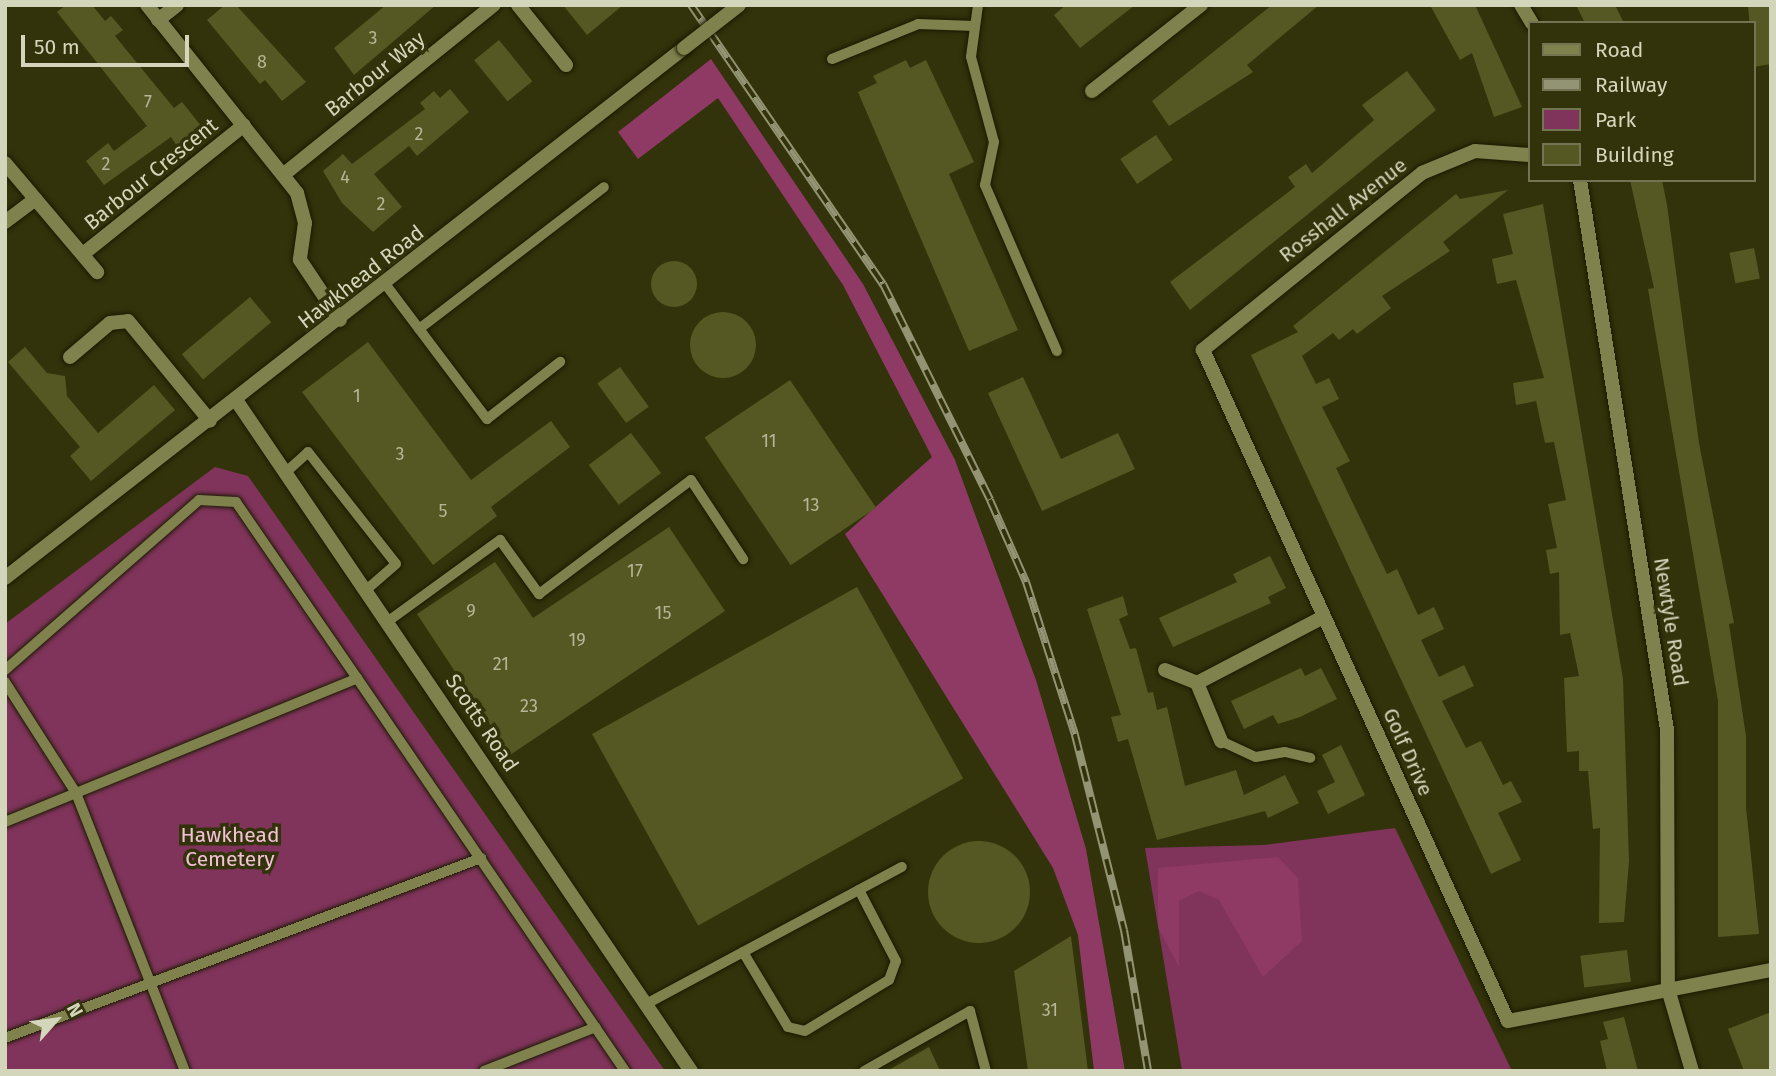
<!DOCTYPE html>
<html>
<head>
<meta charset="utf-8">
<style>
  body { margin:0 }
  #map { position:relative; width:1776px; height:1076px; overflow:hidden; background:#32330a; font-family:"Fira Sans",sans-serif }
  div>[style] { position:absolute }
  .green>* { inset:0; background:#81345b }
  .forest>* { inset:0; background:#8f3965 }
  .building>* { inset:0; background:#565823; transform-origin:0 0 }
  .round { border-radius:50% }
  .roads { filter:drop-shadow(0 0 2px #1a1a01) drop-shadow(0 0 2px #1a1a01) }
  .service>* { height:10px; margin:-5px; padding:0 5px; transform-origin:5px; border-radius:5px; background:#7f824d }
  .minor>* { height:14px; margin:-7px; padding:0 7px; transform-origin:7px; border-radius:7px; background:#7f824d }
  .tertiary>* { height:14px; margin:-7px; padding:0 7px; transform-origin:7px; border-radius:7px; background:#7f824d }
  .rail>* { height:8px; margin-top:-4px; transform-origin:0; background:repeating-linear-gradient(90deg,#32330a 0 16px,#929473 0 32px); box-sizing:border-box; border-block:2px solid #929473 }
  .bridges { filter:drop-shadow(0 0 2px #1a1a01) drop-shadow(0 0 2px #1a1a01) }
  .tertiary-bridge>* { height:14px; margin:-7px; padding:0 7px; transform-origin:7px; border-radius:7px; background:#7f824d }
  span { translate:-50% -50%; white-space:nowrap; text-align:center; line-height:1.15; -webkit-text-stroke:7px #32330a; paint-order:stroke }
  .number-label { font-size:18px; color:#b4b695 }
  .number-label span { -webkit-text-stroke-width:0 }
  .street-label { font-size:21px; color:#d4d6bb }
  .park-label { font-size:21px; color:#f4c2d7 }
  .frame { position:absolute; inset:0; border:7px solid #d4d6bb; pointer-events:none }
  .legend { position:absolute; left:1528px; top:21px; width:228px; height:161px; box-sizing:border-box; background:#32330a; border:2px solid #737451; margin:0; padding:9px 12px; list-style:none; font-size:21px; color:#d4d6bb }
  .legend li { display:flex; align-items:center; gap:14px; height:35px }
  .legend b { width:35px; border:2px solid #737451 }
  .north { position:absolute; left:21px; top:985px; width:70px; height:70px; -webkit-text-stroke:5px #32330a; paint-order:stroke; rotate:62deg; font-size:19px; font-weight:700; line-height:28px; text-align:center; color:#d4d6bb }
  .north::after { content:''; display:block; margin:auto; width:24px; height:32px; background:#d4d6bb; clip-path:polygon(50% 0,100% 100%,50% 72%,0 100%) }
  .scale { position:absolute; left:21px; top:35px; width:168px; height:32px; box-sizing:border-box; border:4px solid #d4d6bb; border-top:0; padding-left:9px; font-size:21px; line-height:24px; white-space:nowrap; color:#d4d6bb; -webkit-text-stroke:5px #32330a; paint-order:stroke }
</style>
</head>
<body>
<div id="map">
  <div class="green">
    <div style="clip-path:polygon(215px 467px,248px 476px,665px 1071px,5px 1071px,5px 624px)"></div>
    <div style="clip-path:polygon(1395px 828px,1512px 1071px,1182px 1071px,1145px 848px,1264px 845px)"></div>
  </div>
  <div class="forest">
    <div style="clip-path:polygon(711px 59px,863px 284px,955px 460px,1036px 680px,1086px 849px,1125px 1071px,1094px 1071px,1078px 935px,1053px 868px,845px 534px,932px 457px,843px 285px,718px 98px,638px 159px,618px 132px)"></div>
    <div style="clip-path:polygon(1278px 857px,1298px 878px,1302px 941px,1263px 977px,1219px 900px,1199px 891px,1179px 901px,1179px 967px,1158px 927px,1158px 868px)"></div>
  </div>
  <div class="building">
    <div style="clip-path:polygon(66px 5px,92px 5px,105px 21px,111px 16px,123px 30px,115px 36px,151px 80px,174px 108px,182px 102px,202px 127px,177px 146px,171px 137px,104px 185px,86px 161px,108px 143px,114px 151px,147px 126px,57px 12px)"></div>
    <div style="clip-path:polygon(225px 5px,236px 5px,306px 82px,282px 101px,265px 80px,260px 84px,207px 20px)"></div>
    <div style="clip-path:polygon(386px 5px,436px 5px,354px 75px,334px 48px)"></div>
    <div style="clip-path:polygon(563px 5px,623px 5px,587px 35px)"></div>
    <div style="clip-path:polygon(1066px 5px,1135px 5px,1080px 48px,1054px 15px)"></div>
    <div style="clip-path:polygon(1272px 5px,1319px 5px,1247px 65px,1253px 72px,1169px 126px,1152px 101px)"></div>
    <div style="clip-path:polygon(1430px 5px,1475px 5px,1522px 107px,1494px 117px,1472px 53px,1460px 60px)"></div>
    <div style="clip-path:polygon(1576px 5px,1615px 5px,1624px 23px,1585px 23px)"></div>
    <div style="clip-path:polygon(1748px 5px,1771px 5px,1771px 64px,1753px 67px)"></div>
    <div style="left:499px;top:40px;width:53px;height:32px;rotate:51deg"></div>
    <div style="clip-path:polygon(906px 60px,910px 68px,926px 60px,974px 162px,949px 174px,1018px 330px,969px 351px,858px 92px,877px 83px,873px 76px)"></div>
    <div style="clip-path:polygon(1407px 71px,1436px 110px,1190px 310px,1170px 282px,1295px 187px,1288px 177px,1306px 164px,1312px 173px,1374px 120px,1362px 105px)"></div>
    <div style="clip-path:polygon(450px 89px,469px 112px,417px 156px,409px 146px,374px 174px,402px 207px,373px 232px,342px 203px,323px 171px,343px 154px,352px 164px,425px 109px,420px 103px,434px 91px,440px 98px)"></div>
    <div style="left:1156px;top:135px;width:30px;height:43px;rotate:56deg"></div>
    <div style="clip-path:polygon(1630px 180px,1662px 180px,1667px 205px,1699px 443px,1734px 623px,1729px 624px,1746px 736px,1746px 807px,1759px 934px,1718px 937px,1718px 701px,1648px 289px,1654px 288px)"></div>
    <div style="clip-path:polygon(1508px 190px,1443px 242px,1450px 251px,1382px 296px,1391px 308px,1357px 334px,1353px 329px,1339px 340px,1333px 333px,1302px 356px,1316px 384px,1329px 378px,1339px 399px,1322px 407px,1350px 461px,1336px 468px,1387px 574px,1397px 569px,1418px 615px,1434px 607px,1444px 629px,1421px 640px,1439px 677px,1464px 665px,1474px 686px,1442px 701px,1466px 748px,1481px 741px,1503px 785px,1511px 781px,1522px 802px,1498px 813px,1521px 860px,1491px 874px,1251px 355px,1298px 332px,1293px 326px,1456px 194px,1460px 199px)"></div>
    <div style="clip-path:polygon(1543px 204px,1623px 679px,1629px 861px,1624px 922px,1599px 923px,1600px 828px,1593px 829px,1588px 771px,1579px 771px,1579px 751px,1567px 752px,1564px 678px,1579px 676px,1570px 633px,1560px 635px,1559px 572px,1550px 574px,1546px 550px,1557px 548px,1548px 504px,1566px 500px,1554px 442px,1545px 443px,1536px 401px,1516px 405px,1513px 383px,1544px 378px,1516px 280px,1497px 284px,1492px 259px,1513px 254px,1503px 214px)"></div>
    <div style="left:1754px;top:248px;width:31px;height:25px;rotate:79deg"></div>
    <div class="round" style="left:651px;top:261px;width:46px;height:46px"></div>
    <div style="left:250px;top:297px;width:33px;height:89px;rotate:50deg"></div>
    <div class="round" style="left:690px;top:312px;width:66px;height:66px"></div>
    <div style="clip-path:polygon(368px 342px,471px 480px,551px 421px,570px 447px,491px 507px,497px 516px,433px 565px,302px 392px)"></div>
    <div style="clip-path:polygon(25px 347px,47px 373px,65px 376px,67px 396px,98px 433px,154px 385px,175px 410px,91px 481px,70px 456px,80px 447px,8px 362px)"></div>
    <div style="left:620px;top:367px;width:49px;height:28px;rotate:54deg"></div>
    <div style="clip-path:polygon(1023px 377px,1061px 459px,1118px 433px,1135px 469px,1042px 511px,988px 393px)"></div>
    <div style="left:790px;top:380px;width:154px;height:103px;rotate:56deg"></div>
    <div style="left:631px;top:433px;width:50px;height:53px;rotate:53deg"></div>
    <div style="clip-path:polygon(669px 527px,725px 611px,510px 755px,417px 614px,495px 562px,533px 618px)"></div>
    <div style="clip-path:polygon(1270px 556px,1286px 588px,1268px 597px,1271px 603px,1173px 647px,1159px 618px,1237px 582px,1233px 574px)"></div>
    <div style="left:857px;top:587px;width:219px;height:303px;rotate:61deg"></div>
    <div style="clip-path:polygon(1123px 596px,1128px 615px,1119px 619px,1130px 649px,1136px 648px,1148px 693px,1153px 692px,1157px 710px,1167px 707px,1185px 786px,1236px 770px,1244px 795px,1285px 775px,1299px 803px,1268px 818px,1265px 811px,1157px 840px,1128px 739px,1118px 742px,1111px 717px,1121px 715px,1087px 609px)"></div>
    <div style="clip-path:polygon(1301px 668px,1305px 676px,1321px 668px,1337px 699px,1300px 717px,1278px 724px,1273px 715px,1244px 729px,1231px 701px)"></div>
    <div style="clip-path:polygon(1341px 745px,1365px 795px,1328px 814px,1317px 791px,1335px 782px,1322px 755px)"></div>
    <div class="round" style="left:928px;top:841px;width:102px;height:102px"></div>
    <div style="clip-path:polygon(1071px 936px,1088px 1071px,1028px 1071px,1014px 971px)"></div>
    <div style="left:1627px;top:950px;width:32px;height:47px;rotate:83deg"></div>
    <div style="clip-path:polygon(1771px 1012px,1771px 1071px,1744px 1071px,1728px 1029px)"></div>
    <div style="clip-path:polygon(1624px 1017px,1638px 1071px,1607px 1071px,1600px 1041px,1608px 1039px,1603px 1022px)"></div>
    <div style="clip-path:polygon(929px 1047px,940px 1071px,887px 1071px)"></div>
  </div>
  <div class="roads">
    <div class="service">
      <div style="left:978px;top:5px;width:52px;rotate:97.7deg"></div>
      <div style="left:971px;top:57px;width:88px;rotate:74.9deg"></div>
      <div style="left:994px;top:142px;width:44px;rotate:101.8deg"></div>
      <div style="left:985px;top:185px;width:181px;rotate:66.6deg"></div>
      <div style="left:832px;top:59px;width:93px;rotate:-22.1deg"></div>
      <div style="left:918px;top:24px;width:57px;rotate:2deg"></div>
      <div style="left:386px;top:285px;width:168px;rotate:53deg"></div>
      <div style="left:487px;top:419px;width:93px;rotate:-38deg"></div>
      <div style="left:419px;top:329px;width:233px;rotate:-37.5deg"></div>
      <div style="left:285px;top:473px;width:31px;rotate:-42deg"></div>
      <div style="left:308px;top:452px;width:142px;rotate:51.8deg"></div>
      <div style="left:396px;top:564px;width:40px;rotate:139deg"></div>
      <div style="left:387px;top:622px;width:140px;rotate:-36deg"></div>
      <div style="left:500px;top:540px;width:67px;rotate:54.2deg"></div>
      <div style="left:539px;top:594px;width:190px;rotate:-36.9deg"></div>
      <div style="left:691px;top:480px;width:95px;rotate:56.6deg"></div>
      <div style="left:5px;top:670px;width:258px;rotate:-41.2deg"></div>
      <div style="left:199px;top:500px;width:37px;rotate:3deg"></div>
      <div style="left:236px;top:502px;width:214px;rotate:55.5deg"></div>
      <div style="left:5px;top:682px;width:132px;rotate:57.4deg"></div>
      <div style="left:76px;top:793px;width:299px;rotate:68.6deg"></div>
      <div style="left:1221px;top:741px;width:38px;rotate:25deg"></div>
      <div style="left:1256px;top:757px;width:29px;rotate:-10deg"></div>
      <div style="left:1285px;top:752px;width:26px;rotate:13deg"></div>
      <div style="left:5px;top:822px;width:380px;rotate:-22.2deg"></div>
      <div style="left:357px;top:678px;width:476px;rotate:55.7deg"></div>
      <div style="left:743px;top:952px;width:87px;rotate:59deg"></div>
      <div style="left:788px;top:1027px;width:17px;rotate:13deg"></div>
      <div style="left:805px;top:1031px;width:98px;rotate:-31.3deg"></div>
      <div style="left:889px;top:980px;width:20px;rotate:-70deg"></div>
      <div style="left:896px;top:961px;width:80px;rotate:-117.5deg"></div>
      <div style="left:648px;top:1003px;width:288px;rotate:-28.2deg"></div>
      <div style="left:5px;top:1038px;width:509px;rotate:-20.71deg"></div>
      <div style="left:484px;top:1071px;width:120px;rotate:-21.4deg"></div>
      <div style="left:864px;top:1071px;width:122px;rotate:-29.5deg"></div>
      <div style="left:970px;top:1011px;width:62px;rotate:75.1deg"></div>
    </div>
    <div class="minor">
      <div style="left:147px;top:5px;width:241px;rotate:51.4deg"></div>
      <div style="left:297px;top:193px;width:31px;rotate:75deg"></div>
      <div style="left:305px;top:223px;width:37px;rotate:98deg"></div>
      <div style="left:300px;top:260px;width:72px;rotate:56.3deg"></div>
      <div style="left:518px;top:5px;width:77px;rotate:51.3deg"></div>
      <div style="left:1521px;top:5px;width:21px;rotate:59deg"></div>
      <div style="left:158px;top:20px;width:24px;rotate:-38deg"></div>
      <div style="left:1092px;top:91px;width:139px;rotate:-38.3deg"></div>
      <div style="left:1529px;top:155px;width:54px;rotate:-175.8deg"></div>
      <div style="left:1475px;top:151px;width:57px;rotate:157.5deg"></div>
      <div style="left:1422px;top:173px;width:282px;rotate:141.1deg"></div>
      <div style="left:1203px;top:350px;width:737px;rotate:65.56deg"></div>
      <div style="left:1508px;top:1021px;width:268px;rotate:-11deg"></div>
      <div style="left:5px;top:163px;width:143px;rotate:49.8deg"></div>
      <div style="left:283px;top:175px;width:271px;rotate:-38.9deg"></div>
      <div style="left:1580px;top:180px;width:557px;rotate:81.01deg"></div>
      <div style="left:1667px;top:730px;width:259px;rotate:89.8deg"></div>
      <div style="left:1668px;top:989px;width:85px;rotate:73.7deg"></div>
      <div style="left:5px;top:222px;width:38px;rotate:-37deg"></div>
      <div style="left:83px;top:254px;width:206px;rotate:-38.7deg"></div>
      <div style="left:70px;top:357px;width:52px;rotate:-40.4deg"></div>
      <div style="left:110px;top:323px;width:18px;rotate:-6deg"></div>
      <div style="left:128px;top:321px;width:129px;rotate:50.6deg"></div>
      <div style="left:236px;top:400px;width:811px;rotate:55.86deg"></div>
      <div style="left:1165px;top:670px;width:35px;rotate:22deg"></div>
      <div style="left:1197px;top:683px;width:142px;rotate:-27.6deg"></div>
      <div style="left:1197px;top:683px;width:63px;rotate:67.5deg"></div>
    </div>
    <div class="tertiary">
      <div style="left:5px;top:578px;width:861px;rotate:-37.97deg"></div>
    </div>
  </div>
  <div class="rail">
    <div style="left:691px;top:5px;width:339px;rotate:55.5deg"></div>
    <div style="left:883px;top:284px;width:241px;rotate:63.6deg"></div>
    <div style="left:990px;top:500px;width:90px;rotate:66.3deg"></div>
    <div style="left:1026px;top:582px;width:161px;rotate:72.2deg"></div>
    <div style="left:1075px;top:735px;width:201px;rotate:75.9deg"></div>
    <div style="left:1124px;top:930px;width:143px;rotate:80.3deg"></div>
  </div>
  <div class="bridges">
    <div class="tertiary-bridge">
      <div style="left:684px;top:48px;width:70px;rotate:-38deg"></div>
    </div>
  </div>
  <div class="number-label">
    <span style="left:373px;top:38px">3</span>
    <span style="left:262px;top:62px">8</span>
    <span style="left:148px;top:102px">7</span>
    <span style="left:419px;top:134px">2</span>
    <span style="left:106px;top:164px">2</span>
    <span style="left:345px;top:177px">4</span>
    <span style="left:381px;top:204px">2</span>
    <span style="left:357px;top:396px">1</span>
    <span style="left:769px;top:441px">11</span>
    <span style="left:400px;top:454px">3</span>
    <span style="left:811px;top:505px">13</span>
    <span style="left:443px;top:511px">5</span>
    <span style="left:635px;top:571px">17</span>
    <span style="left:471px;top:611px">9</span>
    <span style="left:663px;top:613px">15</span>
    <span style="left:577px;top:640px">19</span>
    <span style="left:501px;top:664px">21</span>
    <span style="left:529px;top:706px">23</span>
    <span style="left:1050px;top:1010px">31</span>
  </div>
  <div class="street-label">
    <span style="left:375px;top:74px;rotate:-39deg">Barbour Way</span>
    <span style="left:151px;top:174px;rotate:-39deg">Barbour Crescent</span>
    <span style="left:1343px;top:210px;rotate:-38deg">Rosshall Avenue</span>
    <span style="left:361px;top:277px;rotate:-38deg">Hawkhead Road</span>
    <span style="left:1671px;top:622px;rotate:81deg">Newtyle Road</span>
    <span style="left:482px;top:723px;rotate:56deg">Scotts Road</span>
    <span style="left:1408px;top:752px;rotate:66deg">Golf Drive</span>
  </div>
  <div class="park-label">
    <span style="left:230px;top:847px">Hawkhead<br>Cemetery</span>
  </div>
  <div class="frame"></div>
  <ul class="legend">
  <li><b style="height:9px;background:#7f824d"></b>Road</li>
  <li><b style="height:9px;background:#929473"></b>Railway</li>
  <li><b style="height:19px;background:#81345b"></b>Park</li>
  <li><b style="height:19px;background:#565823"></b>Building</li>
  </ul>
  <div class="north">N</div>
  <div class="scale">50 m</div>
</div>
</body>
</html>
